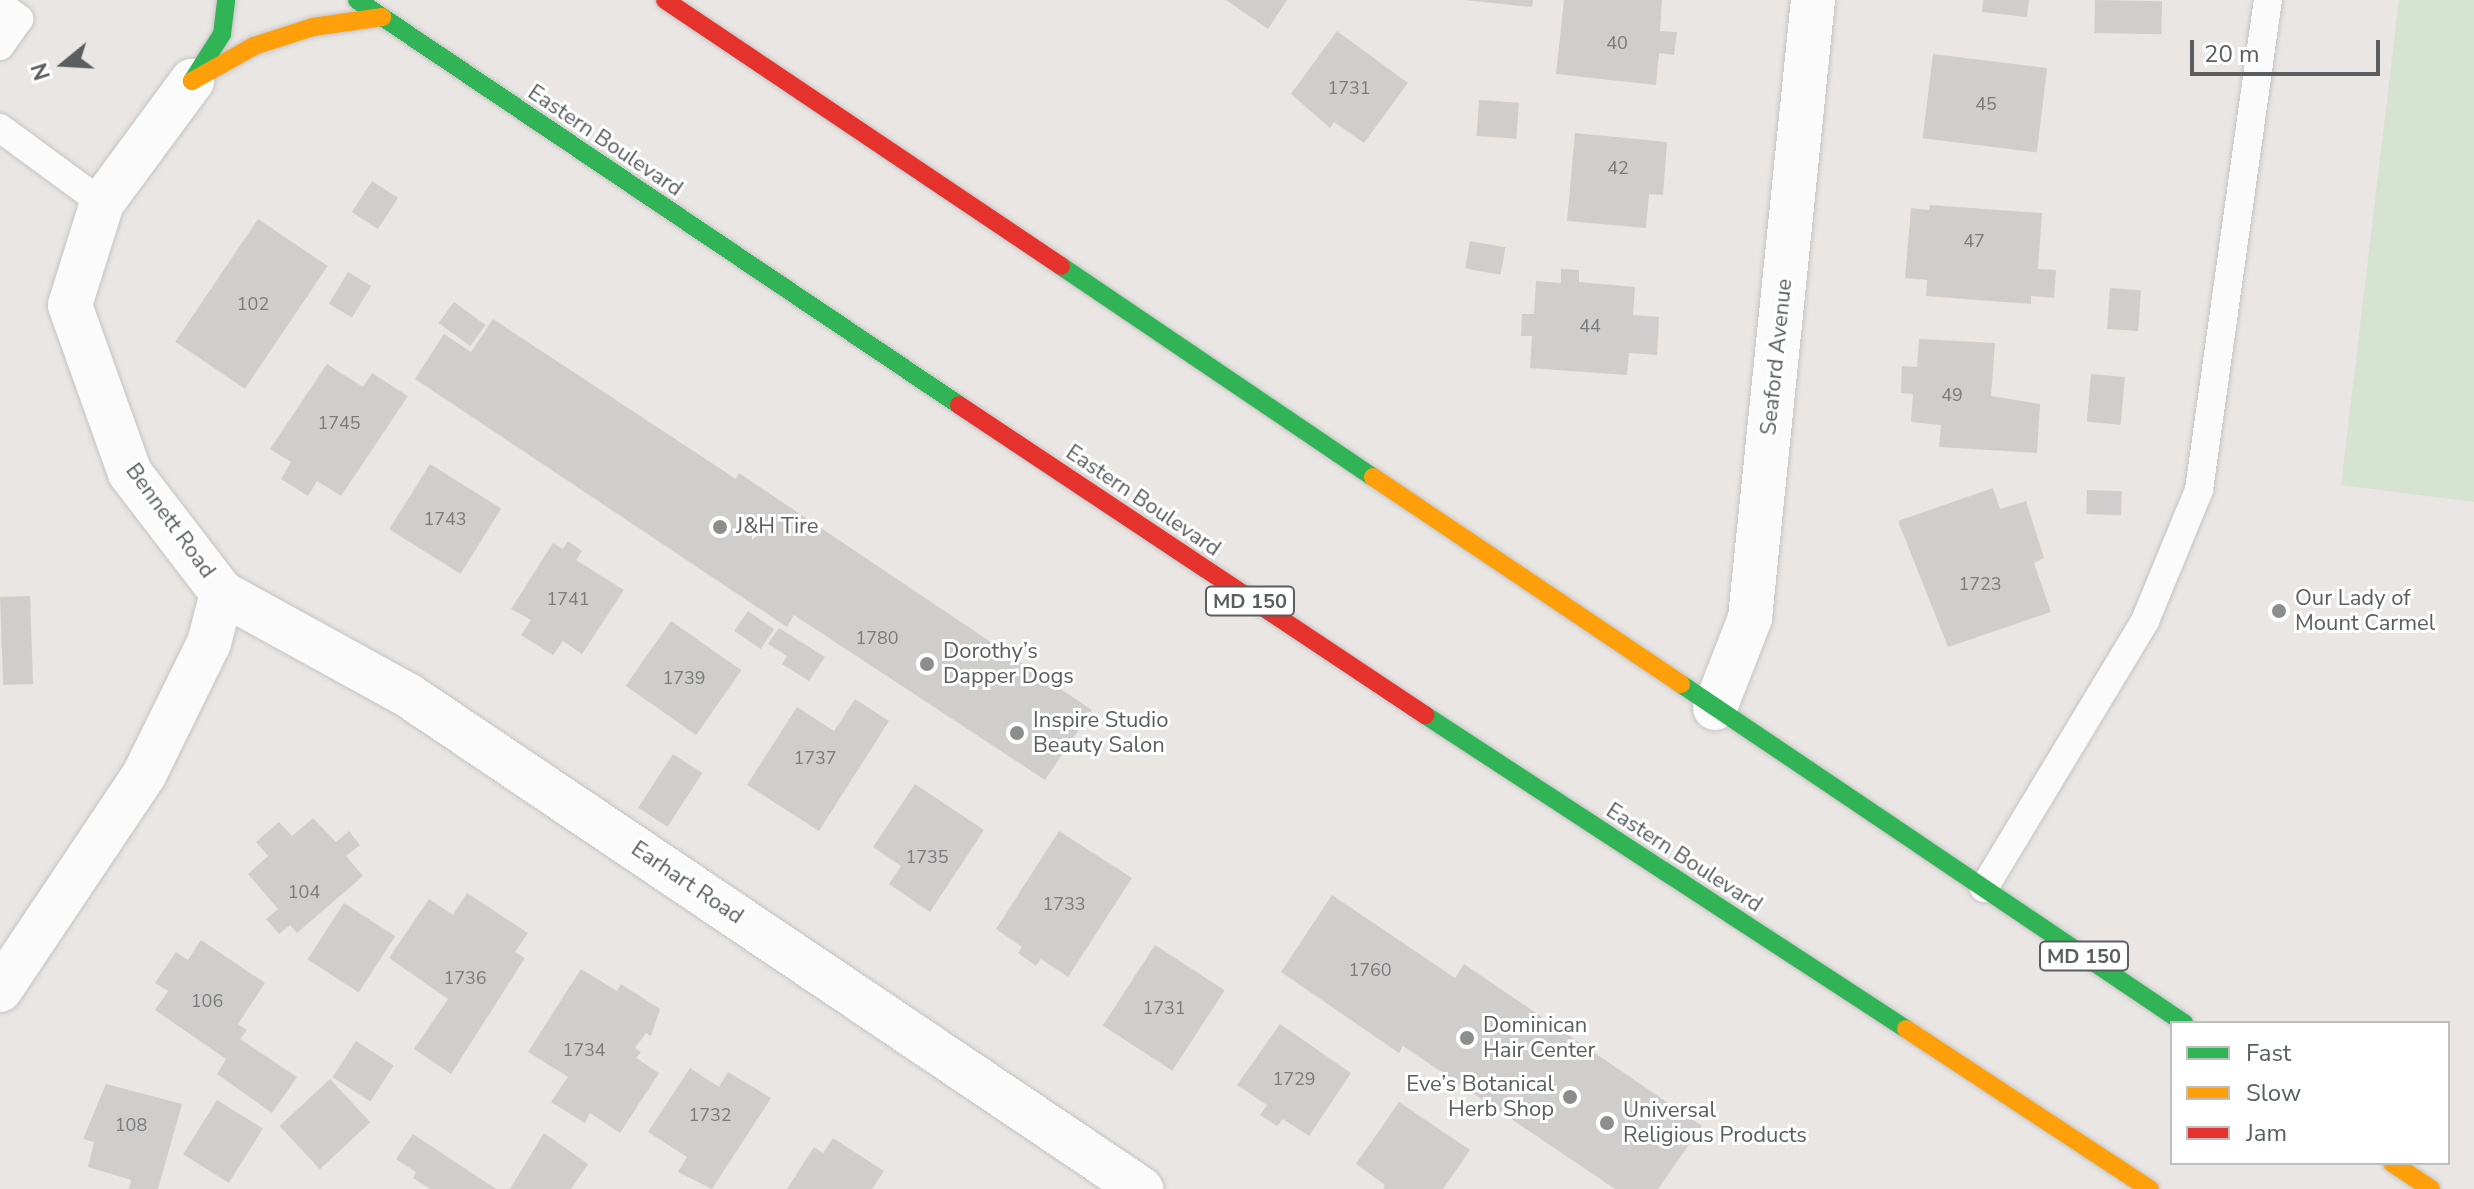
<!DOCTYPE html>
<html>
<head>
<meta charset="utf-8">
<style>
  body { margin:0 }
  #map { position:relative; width:2474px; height:1189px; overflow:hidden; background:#e9e6e3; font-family:"Nunito Sans",sans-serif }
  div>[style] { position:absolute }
  .green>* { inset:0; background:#d5e3d0 }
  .building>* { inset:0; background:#d0cecc; transform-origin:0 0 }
  .roads { filter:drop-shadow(0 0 2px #c5c4c4) drop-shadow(0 0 2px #c5c4c4) }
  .lane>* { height:28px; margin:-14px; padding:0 14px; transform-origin:14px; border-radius:14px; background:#fcfbfb }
  .street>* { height:44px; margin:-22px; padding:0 22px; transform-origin:22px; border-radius:22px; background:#fcfbfb }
  .fast>* { height:18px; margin:-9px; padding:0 9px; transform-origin:9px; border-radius:9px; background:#30b455 }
  .slow>* { height:18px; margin:-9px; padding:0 9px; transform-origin:9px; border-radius:9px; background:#ff9f0a }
  .jam>* { height:18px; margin:-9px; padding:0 9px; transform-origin:9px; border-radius:9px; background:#e5322d }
  .dots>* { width:22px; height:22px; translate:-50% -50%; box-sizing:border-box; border:4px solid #fff; border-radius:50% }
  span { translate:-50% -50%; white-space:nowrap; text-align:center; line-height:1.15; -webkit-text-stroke:6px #fff; paint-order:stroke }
  .number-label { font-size:18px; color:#797b7c }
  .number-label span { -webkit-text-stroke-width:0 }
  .shield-label span { padding:2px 6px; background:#fff; border:2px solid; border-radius:6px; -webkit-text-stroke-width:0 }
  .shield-label { font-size:20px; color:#5a5e60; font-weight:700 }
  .street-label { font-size:22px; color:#5a5e60 }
  .poi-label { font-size:22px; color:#5a5e60 }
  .left { translate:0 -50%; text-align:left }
  .right { translate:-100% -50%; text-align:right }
  .legend { position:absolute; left:2170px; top:1021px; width:280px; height:144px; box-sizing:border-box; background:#fff; border:2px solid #bdbfbf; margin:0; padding:10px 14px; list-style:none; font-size:24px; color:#5a5e60 }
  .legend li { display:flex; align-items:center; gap:16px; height:40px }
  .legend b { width:40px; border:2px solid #bdbfbf }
  .north { position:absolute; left:24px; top:24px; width:80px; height:80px; -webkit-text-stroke:6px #fff; paint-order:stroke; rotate:252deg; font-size:22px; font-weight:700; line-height:32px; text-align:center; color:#5a5e60 }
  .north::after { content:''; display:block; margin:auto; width:28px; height:36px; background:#5a5e60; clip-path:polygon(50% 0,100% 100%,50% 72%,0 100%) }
  .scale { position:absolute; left:2190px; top:40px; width:190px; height:36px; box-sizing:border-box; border:4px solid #5a5e60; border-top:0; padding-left:10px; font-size:24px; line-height:28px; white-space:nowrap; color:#5a5e60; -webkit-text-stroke:6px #fff; paint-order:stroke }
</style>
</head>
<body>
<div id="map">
  <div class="green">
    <div style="clip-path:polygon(2399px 0,2474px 0,2474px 502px,2341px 485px)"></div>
  </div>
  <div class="building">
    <div style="clip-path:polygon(1226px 0,1287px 0,1268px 29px)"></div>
    <div style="clip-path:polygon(1464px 0,1533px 0,1532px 7px)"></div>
    <div style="clip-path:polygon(1564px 0,1662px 0,1660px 31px,1677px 32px,1674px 55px,1659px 53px,1656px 85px,1556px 74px)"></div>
    <div style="clip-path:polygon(1983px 0,2029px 0,2027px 17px,1982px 12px)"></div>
    <div style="left:2095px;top:0;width:67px;height:33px;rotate:1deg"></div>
    <div style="clip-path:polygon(1337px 31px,1408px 83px,1364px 143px,1334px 122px,1330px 128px,1291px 94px)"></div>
    <div style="left:1933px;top:54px;width:115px;height:85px;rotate:7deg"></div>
    <div style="left:1479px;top:100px;width:40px;height:36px;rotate:4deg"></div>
    <div style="clip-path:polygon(1575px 133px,1667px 142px,1663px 195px,1649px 194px,1646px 228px,1567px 221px)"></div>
    <div style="left:372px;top:181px;width:31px;height:37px;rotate:33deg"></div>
    <div style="clip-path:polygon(1930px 205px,2042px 213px,2038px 269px,2056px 270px,2054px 298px,2031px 296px,2031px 304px,1926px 296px,1927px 280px,1905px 278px,1911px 208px,1929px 210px)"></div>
    <div style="left:258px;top:219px;width:84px;height:148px;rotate:34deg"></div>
    <div style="left:1470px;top:241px;width:36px;height:28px;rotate:10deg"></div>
    <div style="clip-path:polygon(1561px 269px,1579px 270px,1579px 282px,1635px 287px,1633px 315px,1659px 317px,1657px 355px,1629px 353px,1627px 375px,1530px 368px,1532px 336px,1521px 336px,1522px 314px,1534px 314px,1536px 281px,1561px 283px)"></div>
    <div style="left:348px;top:272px;width:27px;height:37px;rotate:31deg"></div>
    <div style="left:2110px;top:288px;width:31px;height:41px;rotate:4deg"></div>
    <div style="left:454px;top:302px;width:39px;height:26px;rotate:36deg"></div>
    <div style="clip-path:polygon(493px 319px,736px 479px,739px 473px,1092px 710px,1045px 780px,794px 615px,787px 627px,415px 379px,444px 334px,471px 352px)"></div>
    <div style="clip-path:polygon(1919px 339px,1995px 343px,1991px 396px,2040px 404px,2037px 453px,1939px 447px,1941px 425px,1911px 422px,1913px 394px,1901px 393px,1902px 366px,1917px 367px)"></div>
    <div style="clip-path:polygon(327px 364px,363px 387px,372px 373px,408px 396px,341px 496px,317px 481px,308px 496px,281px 479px,291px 462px,270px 449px)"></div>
    <div style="left:2091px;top:374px;width:34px;height:48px;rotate:5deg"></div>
    <div style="left:430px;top:464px;width:84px;height:77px;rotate:32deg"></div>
    <div style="clip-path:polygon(1993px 488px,2000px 509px,2026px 501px,2044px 558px,2034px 563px,2051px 612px,1948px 647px,1898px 521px)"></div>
    <div style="left:2087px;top:490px;width:35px;height:24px;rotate:2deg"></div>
    <div style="clip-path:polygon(568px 541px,582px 551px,576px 560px,624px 590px,582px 654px,563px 641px,553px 655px,521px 635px,531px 620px,511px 609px,553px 543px,563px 549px)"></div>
    <div style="left:30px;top:596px;width:88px;height:30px;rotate:88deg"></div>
    <div style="left:748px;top:611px;width:32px;height:24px;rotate:35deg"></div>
    <div style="left:671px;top:621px;width:86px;height:79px;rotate:35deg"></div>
    <div style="clip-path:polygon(779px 628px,825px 657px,809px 681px,782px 664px,787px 656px,768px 644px)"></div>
    <div style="clip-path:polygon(855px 699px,889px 721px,819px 831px,747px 785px,797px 707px,834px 731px)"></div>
    <div style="left:673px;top:754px;width:35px;height:64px;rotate:33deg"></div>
    <div style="clip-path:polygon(915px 784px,984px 830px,930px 912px,889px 884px,901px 866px,873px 847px)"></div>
    <div style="clip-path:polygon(313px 818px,336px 842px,349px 831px,360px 845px,346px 856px,363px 876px,297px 933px,290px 925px,279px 934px,266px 919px,278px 909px,248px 874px,268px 856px,256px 842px,279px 822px,292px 836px)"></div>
    <div style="clip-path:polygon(1059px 831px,1132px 878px,1068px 977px,1041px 959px,1036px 966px,1018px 953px,1022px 947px,996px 929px)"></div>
    <div style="clip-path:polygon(467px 893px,528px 933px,515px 952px,525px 958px,451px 1074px,414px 1049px,448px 999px,389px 958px,429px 899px,453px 915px)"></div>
    <div style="clip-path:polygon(1332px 895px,1455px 978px,1464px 964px,1702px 1126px,1658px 1189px,1615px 1189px,1403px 1046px,1399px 1053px,1281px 972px)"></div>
    <div style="left:344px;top:903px;width:61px;height:67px;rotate:33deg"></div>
    <div style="clip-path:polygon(201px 940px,265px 983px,238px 1024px,247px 1030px,240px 1039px,297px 1077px,272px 1113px,217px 1074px,226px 1059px,155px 1010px,168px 991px,155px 983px,176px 952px,188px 960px)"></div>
    <div style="left:1155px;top:945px;width:83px;height:96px;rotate:33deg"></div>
    <div style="clip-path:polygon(581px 969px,617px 991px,621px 984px,660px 1009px,651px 1036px,646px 1033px,635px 1048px,641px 1052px,636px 1058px,659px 1073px,620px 1133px,590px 1113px,585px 1123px,551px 1102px,568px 1077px,528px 1052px)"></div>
    <div style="clip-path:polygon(1280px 1024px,1351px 1073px,1309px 1136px,1283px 1119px,1277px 1126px,1260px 1115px,1267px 1105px,1237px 1085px)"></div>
    <div style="left:356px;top:1041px;width:45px;height:43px;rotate:33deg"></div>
    <div style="clip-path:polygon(690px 1068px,719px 1087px,728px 1072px,771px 1098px,712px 1189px,678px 1172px,687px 1157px,648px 1132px)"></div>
    <div style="left:330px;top:1079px;width:59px;height:69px;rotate:47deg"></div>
    <div style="clip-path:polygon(106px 1084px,182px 1104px,158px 1189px,129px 1189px,131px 1180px,88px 1167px,94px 1142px,83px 1139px)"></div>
    <div style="left:217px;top:1100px;width:54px;height:64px;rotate:32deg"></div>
    <div style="clip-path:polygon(1399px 1102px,1470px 1150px,1443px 1189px,1383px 1189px,1385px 1185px,1356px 1164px)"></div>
    <div style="clip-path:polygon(544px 1133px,588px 1164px,571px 1189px,510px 1189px)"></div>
    <div style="clip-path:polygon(413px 1134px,496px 1189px,430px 1189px,413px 1178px,416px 1172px,396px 1159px)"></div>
    <div style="clip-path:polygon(833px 1138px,884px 1171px,872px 1189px,787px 1189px,814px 1147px,823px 1153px)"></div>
  </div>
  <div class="roads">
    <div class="lane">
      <div style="left:0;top:5px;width:24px;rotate:36deg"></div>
      <div style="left:19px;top:19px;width:33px;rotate:125deg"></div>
      <div style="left:0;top:128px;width:127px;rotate:36.3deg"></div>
      <div style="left:1984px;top:888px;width:312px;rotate:-58.9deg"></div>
      <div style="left:2145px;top:621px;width:142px;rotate:-67.6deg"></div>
      <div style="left:2199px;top:490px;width:495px;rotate:-82deg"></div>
    </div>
    <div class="street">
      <div style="left:222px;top:593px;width:213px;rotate:28.8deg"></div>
      <div style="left:409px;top:696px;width:883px;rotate:33.96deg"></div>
      <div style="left:1715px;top:708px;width:97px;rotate:-68.7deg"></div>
      <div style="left:1750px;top:618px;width:621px;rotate:-84.18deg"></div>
      <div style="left:0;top:990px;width:259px;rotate:-56.2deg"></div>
      <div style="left:144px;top:775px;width:147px;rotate:-63.8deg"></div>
      <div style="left:209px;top:643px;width:52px;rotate:-75.4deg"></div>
      <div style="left:222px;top:593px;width:151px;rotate:-127.5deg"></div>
      <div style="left:130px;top:473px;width:178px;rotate:-109.7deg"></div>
      <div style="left:70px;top:305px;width:107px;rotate:-72.6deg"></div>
      <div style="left:102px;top:203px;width:152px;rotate:-53.6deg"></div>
    </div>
    <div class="fast">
      <div style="left:357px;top:0;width:726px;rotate:33.93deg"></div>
      <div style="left:192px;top:81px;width:56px;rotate:-57.4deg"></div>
      <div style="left:222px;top:34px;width:34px;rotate:-83deg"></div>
      <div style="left:1061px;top:266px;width:377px;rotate:34.1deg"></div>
      <div style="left:1681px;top:684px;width:607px;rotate:33.98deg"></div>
      <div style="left:1425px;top:715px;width:574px;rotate:33.14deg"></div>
    </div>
    <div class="slow">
      <div style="left:192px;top:81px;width:71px;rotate:-29.4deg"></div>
      <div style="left:254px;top:46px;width:62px;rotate:-17.9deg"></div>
      <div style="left:313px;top:27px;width:70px;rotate:-8.2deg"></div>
      <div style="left:1373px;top:477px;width:371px;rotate:33.9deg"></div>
      <div style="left:1906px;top:1029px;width:292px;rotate:33.3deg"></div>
      <div style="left:2392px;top:1163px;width:47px;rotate:33.7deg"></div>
    </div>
    <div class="jam">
      <div style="left:665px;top:0;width:477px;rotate:33.9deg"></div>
      <div style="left:959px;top:405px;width:560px;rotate:33.63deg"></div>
    </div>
  </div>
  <div class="dots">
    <div style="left:720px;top:527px;background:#8c8e8e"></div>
    <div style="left:2279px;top:611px;background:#8c8e8e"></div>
    <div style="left:927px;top:664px;background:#8c8e8e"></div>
    <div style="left:1017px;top:733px;background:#8c8e8e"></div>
    <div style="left:1467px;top:1038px;background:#8c8e8e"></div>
    <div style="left:1570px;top:1097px;background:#8c8e8e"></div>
    <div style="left:1607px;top:1123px;background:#8c8e8e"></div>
  </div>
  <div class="number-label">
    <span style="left:1617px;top:43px">40</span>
    <span style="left:1349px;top:88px">1731</span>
    <span style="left:1986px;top:104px">45</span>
    <span style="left:1618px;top:168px">42</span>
    <span style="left:1974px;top:241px">47</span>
    <span style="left:253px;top:304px">102</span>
    <span style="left:1590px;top:326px">44</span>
    <span style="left:1952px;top:395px">49</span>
    <span style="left:339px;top:423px">1745</span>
    <span style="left:445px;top:519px">1743</span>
    <span style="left:1980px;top:584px">1723</span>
    <span style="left:568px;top:599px">1741</span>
    <span style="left:877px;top:638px">1780</span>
    <span style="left:684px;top:678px">1739</span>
    <span style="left:815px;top:758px">1737</span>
    <span style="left:927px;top:857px">1735</span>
    <span style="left:304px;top:892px">104</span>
    <span style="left:1064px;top:904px">1733</span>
    <span style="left:1370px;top:970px">1760</span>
    <span style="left:465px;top:978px">1736</span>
    <span style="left:207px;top:1001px">106</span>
    <span style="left:1164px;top:1008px">1731</span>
    <span style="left:584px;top:1050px">1734</span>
    <span style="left:1294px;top:1079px">1729</span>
    <span style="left:710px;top:1115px">1732</span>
    <span style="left:131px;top:1125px">108</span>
  </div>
  <div class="shield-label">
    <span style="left:1250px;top:601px">MD 150</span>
    <span style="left:2084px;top:956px">MD 150</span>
  </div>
  <div class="street-label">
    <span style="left:605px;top:141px;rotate:34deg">Eastern Boulevard</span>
    <span style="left:1777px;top:357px;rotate:-84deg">Seaford Avenue</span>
    <span style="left:1143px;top:501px;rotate:34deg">Eastern Boulevard</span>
    <span style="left:170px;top:521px;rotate:54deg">Bennett Road</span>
    <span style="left:1684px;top:858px;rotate:33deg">Eastern Boulevard</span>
    <span style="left:687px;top:883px;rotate:34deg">Earhart Road</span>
  </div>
  <div class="poi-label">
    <span class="left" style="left:736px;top:527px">J&amp;H Tire</span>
    <span class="left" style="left:2295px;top:611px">Our Lady of<br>Mount Carmel</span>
    <span class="left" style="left:943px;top:664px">Dorothy’s<br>Dapper Dogs</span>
    <span class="left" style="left:1033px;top:733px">Inspire Studio<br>Beauty Salon</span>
    <span class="left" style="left:1483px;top:1038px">Dominican<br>Hair Center</span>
    <span class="right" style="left:1554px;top:1097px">Eve’s Botanical<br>Herb Shop</span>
    <span class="left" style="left:1623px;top:1123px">Universal<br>Religious Products</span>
  </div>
  <ul class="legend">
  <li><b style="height:10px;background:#30b455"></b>Fast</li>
  <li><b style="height:10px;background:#ff9f0a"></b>Slow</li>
  <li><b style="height:10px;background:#e5322d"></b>Jam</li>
  </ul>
  <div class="north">N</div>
  <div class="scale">20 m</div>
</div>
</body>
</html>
